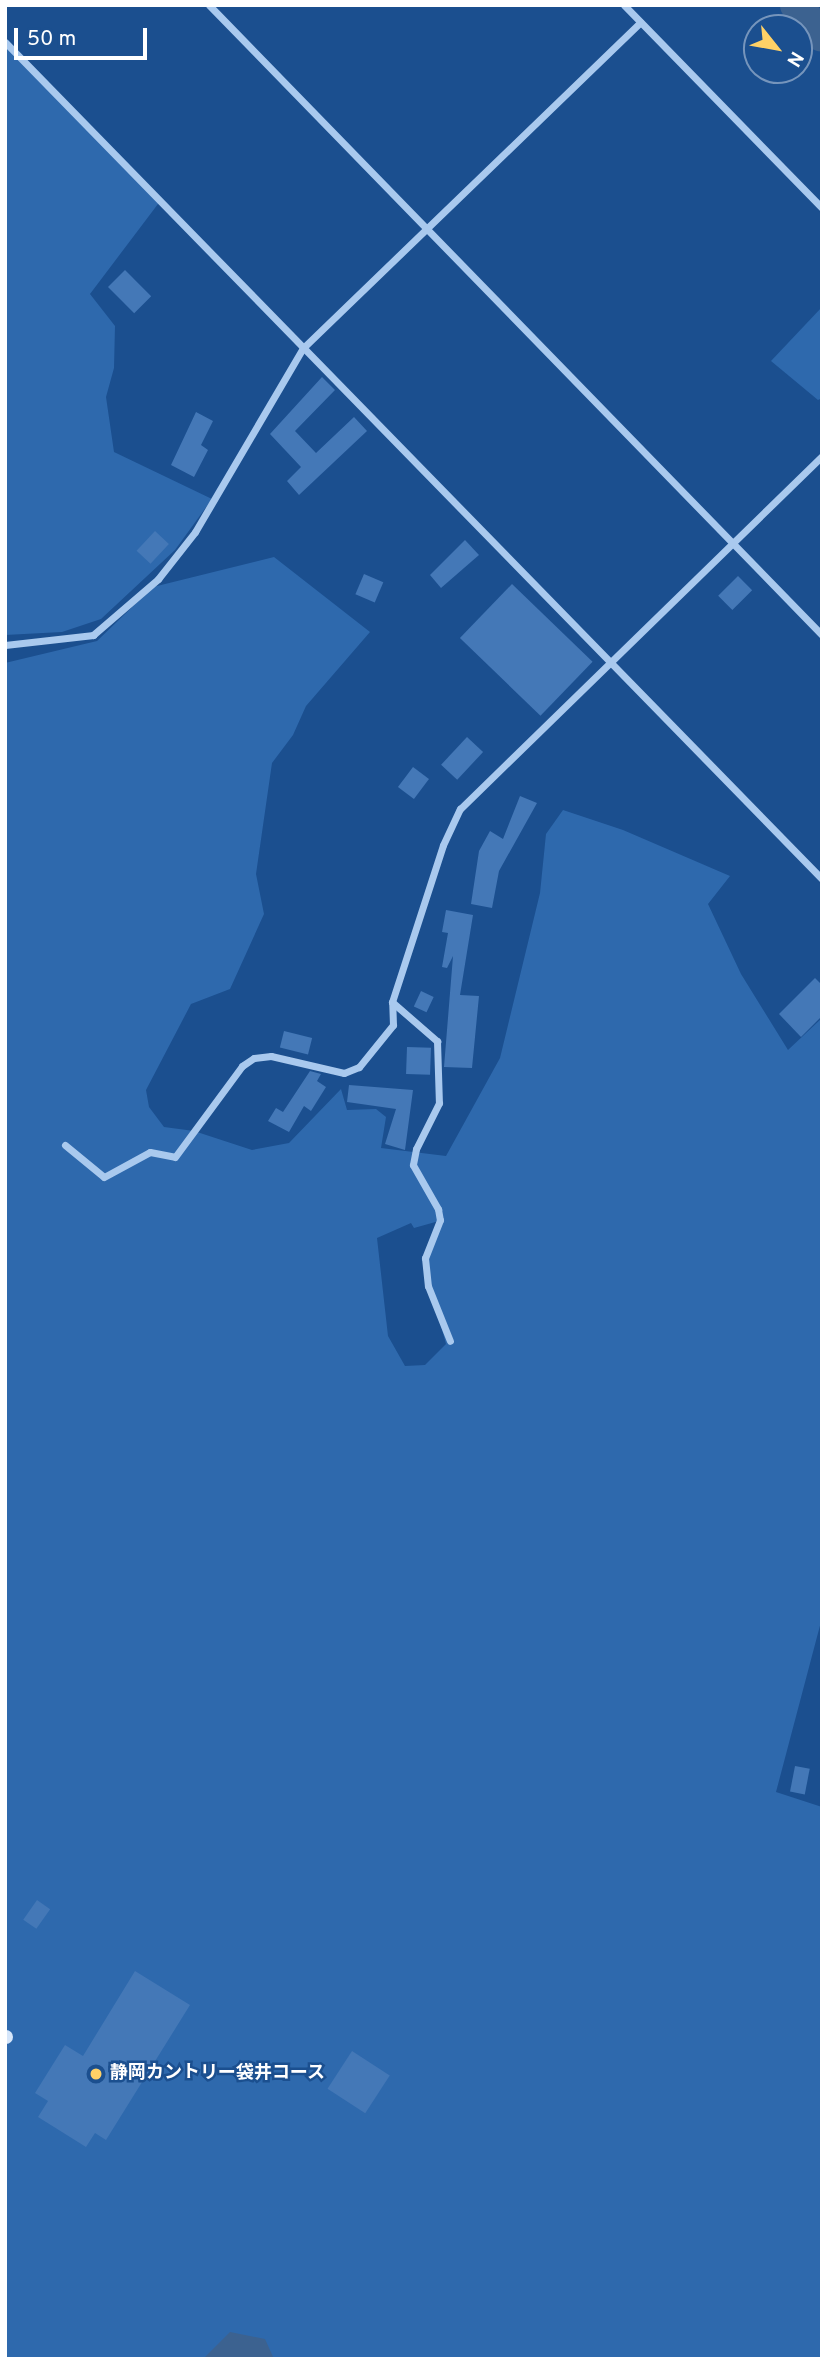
<!DOCTYPE html>
<html>
<head>
<meta charset="utf-8">
<style>
  body { margin:0 }
  #map { position:relative; width:827px; height:2364px; overflow:hidden; background:#1b4f8f; font-family:Overpass,"Noto Sans JP",sans-serif }
  div>[style] { position:absolute }
  .green>* { inset:0; background:#2e69ad }
  .water>* { inset:0; background:#3c6290 }
  .river>* { height:32px; margin:-16px; padding:0 16px; transform-origin:16px; border-radius:16px; background:#3c6290 }
  .building>* { inset:0; background:#4478b7; transform-origin:0 0 }
  .street>* { height:7px; margin:-3.5px; padding:0 3.5px; transform-origin:3.5px; border-radius:3.5px; background:#a9c9ee }
  .secondary>* { height:14px; margin:-7px; padding:0 7px; transform-origin:7px; border-radius:7px; background:#d6e6fa }
  .dots>* { width:19px; height:19px; translate:-50% -50%; box-sizing:border-box; border:4px solid #1b4f8f; border-radius:50% }
  span { translate:-50% -50%; white-space:nowrap; text-align:center; line-height:1.15; -webkit-text-stroke:5px #1b4f8f; paint-order:stroke }
  .poi-label { font-size:18px; color:#fff; font-weight:700 }
  .left { translate:0 -50%; text-align:left }
  .frame { position:absolute; inset:0; border:7px solid #fff; pointer-events:none }
  .north { position:absolute; left:743px; top:14px; width:70px; height:70px; box-sizing:border-box; background:#1b4f8f; border:2px solid #7695bc; border-radius:50%; rotate:121deg; font-size:19px; font-weight:700; line-height:28px; text-align:center; color:#fff }
  .north::after { content:''; display:block; margin:auto; width:24px; height:32px; background:#ffd166; clip-path:polygon(50% 0,100% 100%,50% 72%,0 100%) }
  .scale { position:absolute; left:14px; top:28px; width:133px; height:32px; box-sizing:border-box; border:4px solid #fff; border-top:0; padding-left:9px; font-size:21px; line-height:24px; white-space:nowrap; color:#fff; -webkit-text-stroke:5px #1b4f8f; paint-order:stroke }
</style>
</head>
<body>
<div id="map">
  <div class="green">
    <div style="clip-path:polygon(5px 46px,161px 200px,90px 294px,115px 326px,114px 368px,106px 397px,114px 452px,212px 499px,175px 550px,101px 619px,62px 632px,5px 635px)"></div>
    <div style="clip-path:polygon(822px 307px,822px 398px,818px 400px,771px 361px)"></div>
    <div style="clip-path:polygon(evenodd,274px 557px,370px 632px,306px 706px,293px 735px,272px 763px,256px 874px,264px 914px,230px 989px,191px 1004px,146px 1090px,149px 1107px,164px 1127px,194px 1131px,252px 1150px,289px 1143px,341px 1089px,347px 1110px,376px 1109px,386px 1117px,381px 1148px,446px 1156px,500px 1058px,540px 893px,546px 834px,563px 810px,623px 830px,730px 876px,708px 904px,741px 974px,788px 1050px,822px 1018px,822px 1618px,776px 1792px,822px 1807px,822px 2359px,5px 2359px,5px 663px,97px 641px,153px 587px,274px 557px,439px 1221px,427px 1252px,427px 1275px,446px 1344px,425px 1365px,405px 1366px,388px 1336px,377px 1238px,411px 1223px,414px 1228px,439px 1221px)"></div>
  </div>
  <div class="water">
    <div style="clip-path:polygon(230px 2332px,265px 2339px,274px 2359px,203px 2359px)"></div>
  </div>
  <div class="river">
    <div style="left:796px;top:5px;width:40px;rotate:50deg"></div>
  </div>
  <div class="building">
    <div style="left:125px;top:270px;width:37px;height:24px;rotate:45deg"></div>
    <div style="clip-path:polygon(322px 377px,335px 390px,295px 431px,316px 453px,354px 417px,367px 431px,299px 495px,287px 481px,301px 467px,270px 434px)"></div>
    <div style="clip-path:polygon(196px 412px,213px 421px,201px 445px,208px 450px,194px 477px,171px 465px)"></div>
    <div style="left:155px;top:531px;width:19px;height:27px;rotate:43deg"></div>
    <div style="clip-path:polygon(465px 540px,479px 555px,441px 588px,430px 575px)"></div>
    <div style="left:364px;top:574px;width:21px;height:22px;rotate:23deg"></div>
    <div style="left:738px;top:576px;width:20px;height:28px;rotate:45deg"></div>
    <div style="left:512px;top:584px;width:112px;height:75px;rotate:44deg"></div>
    <div style="left:467px;top:737px;width:22px;height:38px;rotate:43deg"></div>
    <div style="left:413px;top:767px;width:20px;height:25px;rotate:37deg"></div>
    <div style="clip-path:polygon(520px 796px,537px 803px,499px 871px,492px 908px,471px 904px,479px 851px,490px 831px,503px 839px)"></div>
    <div style="clip-path:polygon(446px 910px,473px 915px,460px 995px,479px 996px,472px 1068px,444px 1067px,453px 956px,447px 968px,442px 967px,448px 933px,442px 932px)"></div>
    <div style="clip-path:polygon(815px 978px,822px 985px,822px 1016px,801px 1037px,779px 1014px)"></div>
    <div style="left:421px;top:991px;width:14px;height:17px;rotate:25deg"></div>
    <div style="left:284px;top:1031px;width:29px;height:17px;rotate:14deg"></div>
    <div style="left:407px;top:1047px;width:24px;height:27px;rotate:2deg"></div>
    <div style="clip-path:polygon(310px 1071px,321px 1074px,317px 1081px,326px 1087px,311px 1111px,304px 1106px,289px 1132px,268px 1121px,276px 1108px,283px 1112px)"></div>
    <div style="clip-path:polygon(349px 1085px,413px 1090px,405px 1150px,385px 1144px,396px 1109px,347px 1102px)"></div>
    <div style="left:795px;top:1766px;width:15px;height:26px;rotate:11deg"></div>
    <div style="left:37px;top:1900px;width:16px;height:24px;rotate:35deg"></div>
    <div style="clip-path:polygon(135px 1971px,190px 2005px,106px 2140px,95px 2133px,86px 2147px,38px 2117px,48px 2101px,35px 2093px,65px 2045px,83px 2056px)"></div>
    <div style="left:352px;top:2051px;width:45px;height:45px;rotate:33deg"></div>
  </div>
  <div class="street">
    <div style="left:209px;top:5px;width:879px;rotate:45.78deg"></div>
    <div style="left:624px;top:5px;width:284px;rotate:45.7deg"></div>
    <div style="left:5px;top:42px;width:1170px;rotate:45.69deg"></div>
    <div style="left:5px;top:645px;width:89px;rotate:-6.5deg"></div>
    <div style="left:93px;top:635px;width:86px;rotate:-40.7deg"></div>
    <div style="left:158px;top:579px;width:60px;rotate:-51.8deg"></div>
    <div style="left:195px;top:532px;width:213px;rotate:-59.6deg"></div>
    <div style="left:303px;top:348px;width:469px;rotate:-44deg"></div>
    <div style="left:392px;top:1002px;width:60px;rotate:40.9deg"></div>
    <div style="left:437px;top:1041px;width:62px;rotate:88.2deg"></div>
    <div style="left:439px;top:1103px;width:51px;rotate:116.6deg"></div>
    <div style="left:416px;top:1149px;width:16px;rotate:101deg"></div>
    <div style="left:413px;top:1165px;width:51px;rotate:60.4deg"></div>
    <div style="left:438px;top:1209px;width:11px;rotate:80deg"></div>
    <div style="left:440px;top:1220px;width:41px;rotate:111.5deg"></div>
    <div style="left:425px;top:1258px;width:28px;rotate:84deg"></div>
    <div style="left:428px;top:1286px;width:59px;rotate:68.2deg"></div>
    <div style="left:65px;top:1145px;width:50px;rotate:39.4deg"></div>
    <div style="left:104px;top:1177px;width:52px;rotate:-28.5deg"></div>
    <div style="left:150px;top:1152px;width:25px;rotate:11deg"></div>
    <div style="left:175px;top:1157px;width:113px;rotate:-53.6deg"></div>
    <div style="left:242px;top:1066px;width:14px;rotate:-34deg"></div>
    <div style="left:254px;top:1058px;width:17px;rotate:-7deg"></div>
    <div style="left:271px;top:1056px;width:75px;rotate:13.1deg"></div>
    <div style="left:344px;top:1073px;width:16px;rotate:-22deg"></div>
    <div style="left:359px;top:1067px;width:54px;rotate:-51deg"></div>
    <div style="left:393px;top:1025px;width:23px;rotate:-92deg"></div>
    <div style="left:392px;top:1002px;width:165px;rotate:-72deg"></div>
    <div style="left:443px;top:845px;width:40px;rotate:-65deg"></div>
    <div style="left:460px;top:809px;width:506px;rotate:-44.28deg"></div>
  </div>
  <div class="secondary">
    <div style="left:5px;top:2037px;width:1px"></div>
  </div>
  <div class="dots">
    <div style="left:96px;top:2074px;background:#ffd166"></div>
  </div>
  <div class="poi-label">
    <span class="left" style="left:110px;top:2074px">静岡カントリー袋井コース</span>
  </div>
  <div class="frame"></div>
  <div class="north">N</div>
  <div class="scale">50 m</div>
</div>
</body>
</html>
